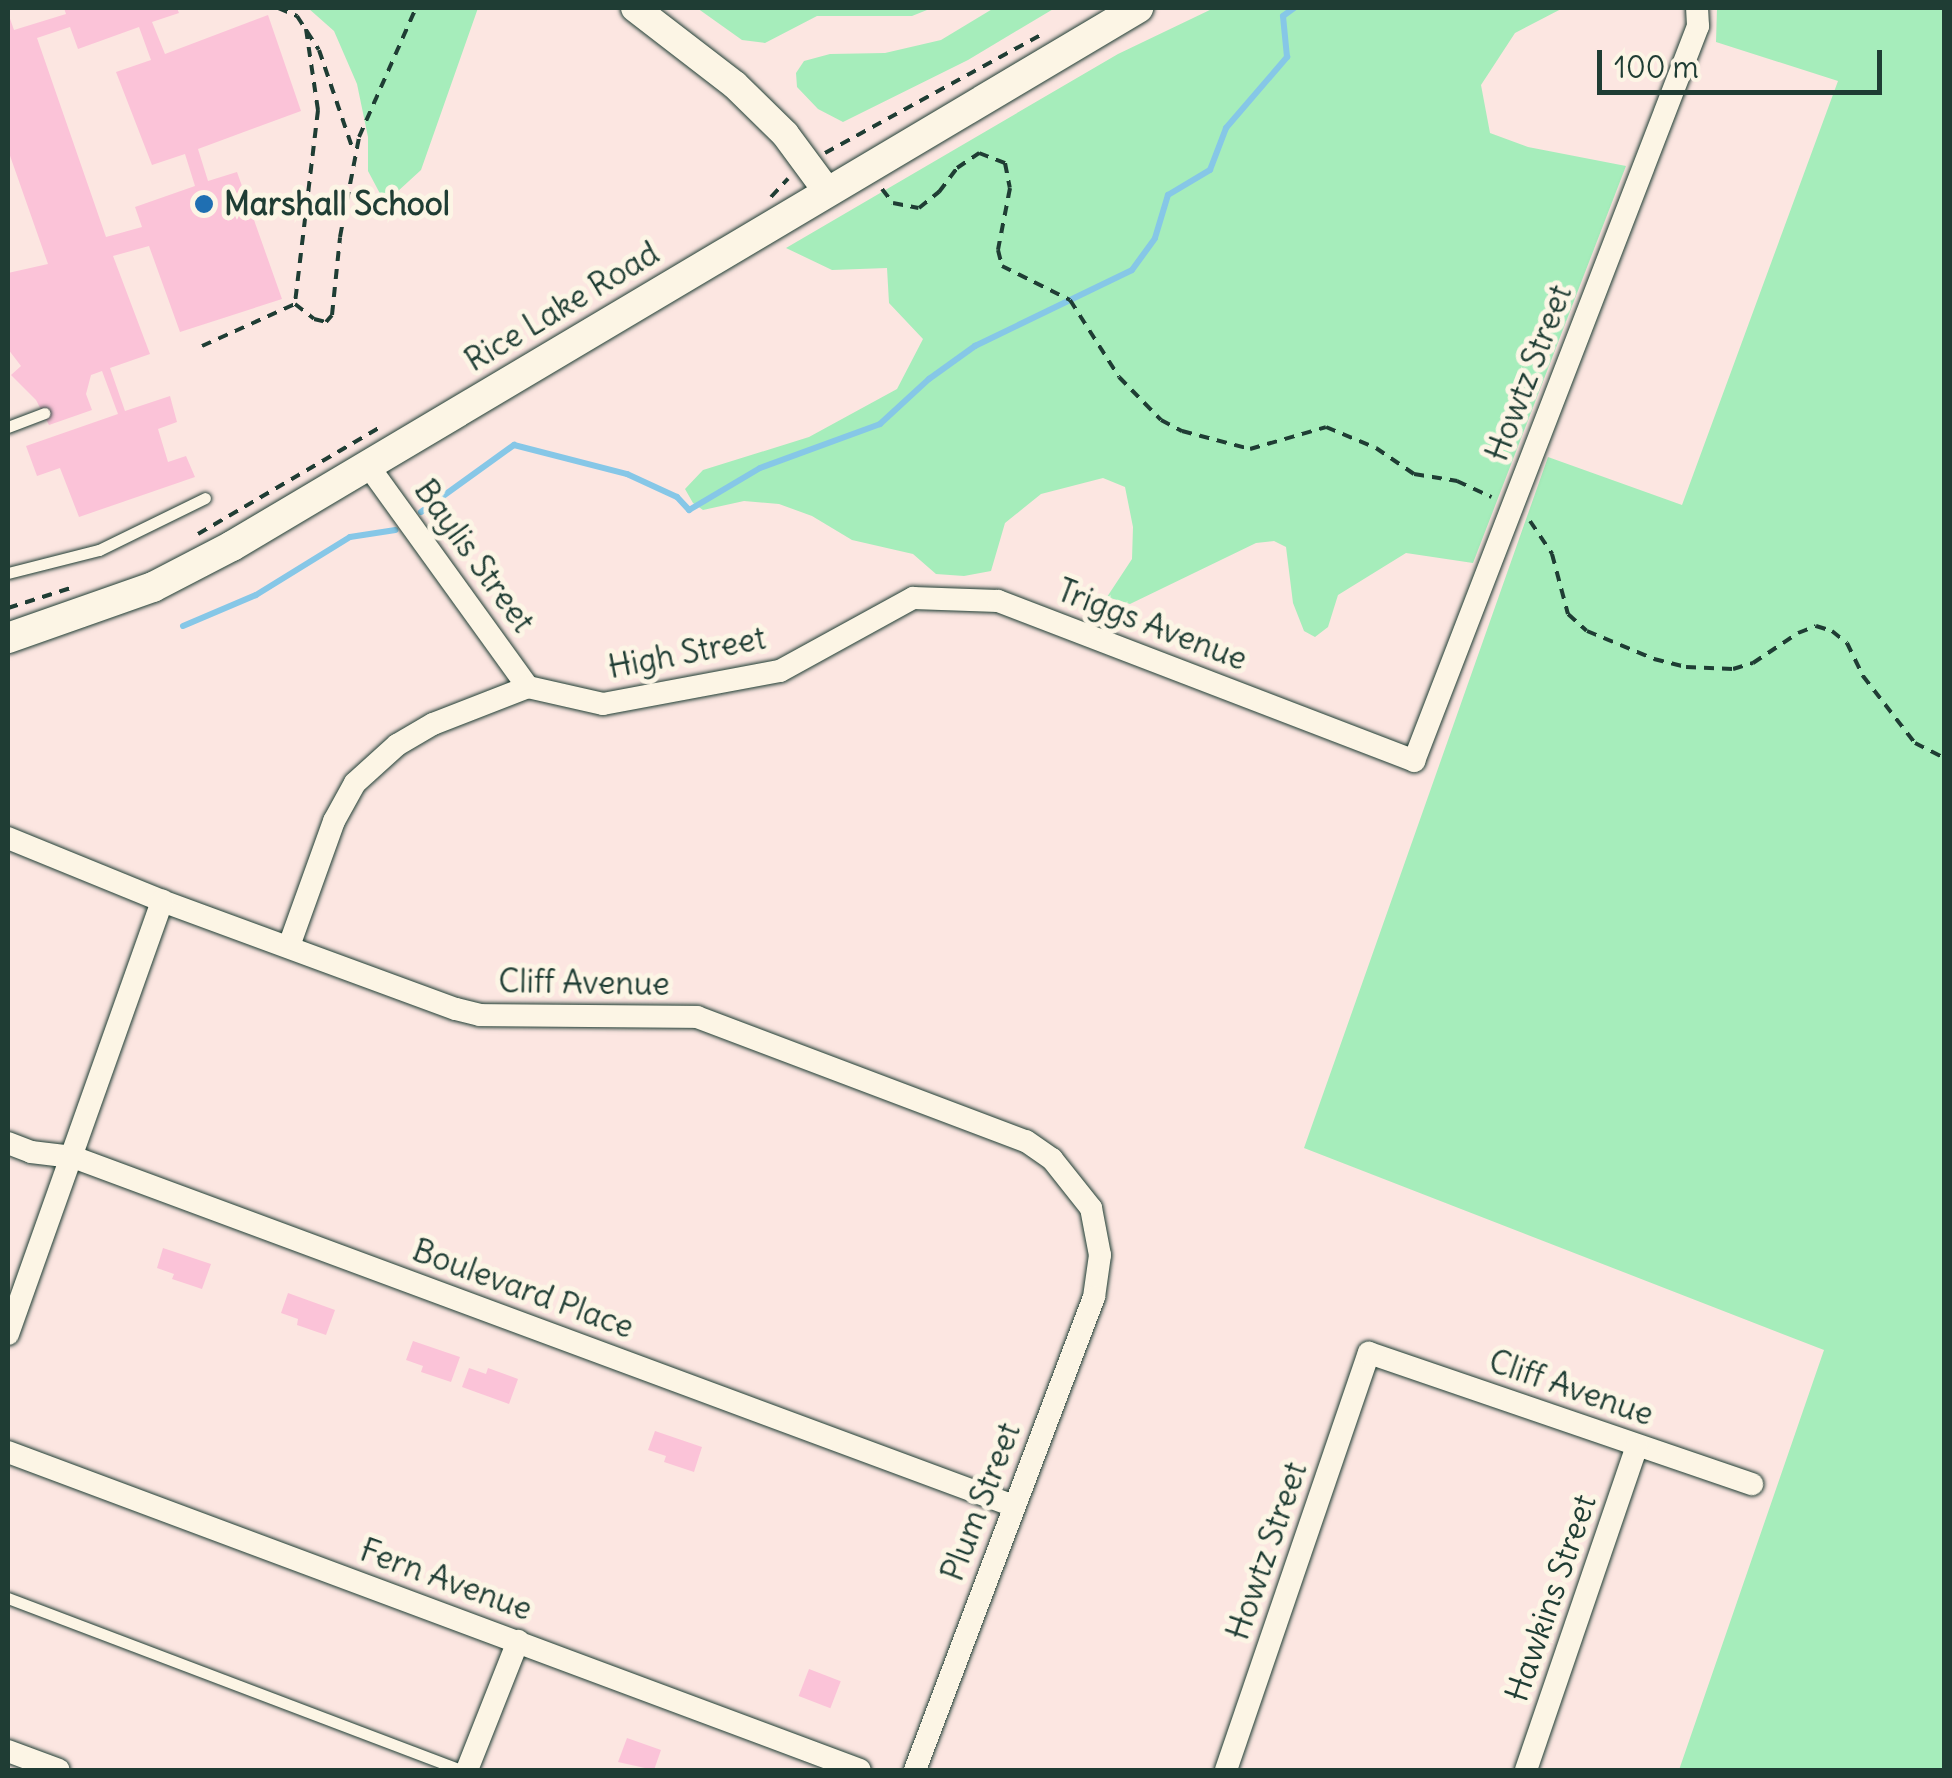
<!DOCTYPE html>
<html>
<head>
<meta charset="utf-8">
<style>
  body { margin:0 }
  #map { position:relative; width:1952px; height:1778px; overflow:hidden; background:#fce6e1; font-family:Delius,sans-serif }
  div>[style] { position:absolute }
  .green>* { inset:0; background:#a6edbb }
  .stream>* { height:6px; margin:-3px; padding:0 3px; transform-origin:3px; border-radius:3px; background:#86c7e7 }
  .building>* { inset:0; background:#fbc3d8; transform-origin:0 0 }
  .path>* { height:4px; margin-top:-2px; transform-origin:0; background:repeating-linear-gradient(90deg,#1f3d34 0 10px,transparent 0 18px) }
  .roads { filter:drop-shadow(0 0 2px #1f3d34) drop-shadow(0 0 2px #1f3d34) }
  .service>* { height:11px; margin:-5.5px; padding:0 5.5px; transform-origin:5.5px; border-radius:5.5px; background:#fcf5e5 }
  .minor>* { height:22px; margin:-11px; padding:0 11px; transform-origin:11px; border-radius:11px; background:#fcf5e5 }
  .tertiary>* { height:28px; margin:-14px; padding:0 14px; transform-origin:14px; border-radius:14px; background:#fcf5e5 }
  .secondary>* { height:30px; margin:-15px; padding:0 15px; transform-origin:15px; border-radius:15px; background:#fcf5e5 }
  .dots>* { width:28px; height:28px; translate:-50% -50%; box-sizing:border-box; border:5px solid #fcf5e5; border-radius:50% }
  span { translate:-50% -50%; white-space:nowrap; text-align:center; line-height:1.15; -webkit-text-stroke:10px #fcf5e5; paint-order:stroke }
  .poi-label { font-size:32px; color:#1f3d34; font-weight:700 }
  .left { translate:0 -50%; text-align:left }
  .street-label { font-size:32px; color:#1f3d34 }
  .frame { position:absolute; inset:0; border:10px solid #1f3d34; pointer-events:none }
  .scale { position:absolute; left:1597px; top:50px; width:285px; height:45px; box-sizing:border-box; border:5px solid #1f3d34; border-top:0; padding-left:12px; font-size:30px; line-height:35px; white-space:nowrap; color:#1f3d34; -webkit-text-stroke:8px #fcf5e5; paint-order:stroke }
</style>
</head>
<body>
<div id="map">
  <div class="green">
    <div style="clip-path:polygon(308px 8px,478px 8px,421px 170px,385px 203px,368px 171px,368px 137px,357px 84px,334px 31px)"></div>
    <div style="clip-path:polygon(697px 8px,932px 8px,912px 16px,817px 16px,765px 43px,742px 40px)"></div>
    <div style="clip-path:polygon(994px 8px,1055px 8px,968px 60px,843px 122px,818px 109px,797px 87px,796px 73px,804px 61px,830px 54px,885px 53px,941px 40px)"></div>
    <div style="clip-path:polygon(1214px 8px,1563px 8px,1515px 33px,1481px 85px,1490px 133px,1528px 147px,1626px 166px,1473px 563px,1406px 553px,1338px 595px,1328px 627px,1315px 637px,1304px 631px,1293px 603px,1286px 547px,1274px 541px,1256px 543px,1130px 604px,1107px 597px,1132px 559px,1133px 527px,1125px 487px,1103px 478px,1041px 494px,1005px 523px,991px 571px,964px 576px,936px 574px,913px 554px,852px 540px,812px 516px,779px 504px,744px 501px,703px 510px,693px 503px,685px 489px,703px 470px,809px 437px,897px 389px,923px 339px,889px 303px,887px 268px,832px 270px,786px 248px,1118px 54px)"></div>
    <div style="clip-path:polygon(1717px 8px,1944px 8px,1944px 1770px,1679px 1770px,1824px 1350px,1304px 1148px,1548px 457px,1682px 505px,1838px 81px,1716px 42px)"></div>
  </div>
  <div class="stream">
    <div style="left:421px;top:512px;width:115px;rotate:-35.8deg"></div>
    <div style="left:514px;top:445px;width:117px;rotate:14.4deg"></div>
    <div style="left:627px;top:474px;width:55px;rotate:24.7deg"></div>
    <div style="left:677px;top:497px;width:18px;rotate:47deg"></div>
    <div style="left:689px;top:510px;width:82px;rotate:-30.6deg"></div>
    <div style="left:760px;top:468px;width:128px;rotate:-20.1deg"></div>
    <div style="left:880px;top:424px;width:67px;rotate:-42.6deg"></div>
    <div style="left:929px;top:379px;width:57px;rotate:-35.7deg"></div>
    <div style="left:975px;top:346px;width:174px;rotate:-25.8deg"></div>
    <div style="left:1132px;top:270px;width:39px;rotate:-54deg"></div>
    <div style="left:1155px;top:238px;width:45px;rotate:-73.2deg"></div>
    <div style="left:1168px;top:195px;width:49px;rotate:-30.8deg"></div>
    <div style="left:1210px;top:170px;width:45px;rotate:-69.1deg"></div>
    <div style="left:1226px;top:128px;width:94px;rotate:-49.3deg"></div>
    <div style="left:1287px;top:57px;width:41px;rotate:-95.6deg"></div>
    <div style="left:1283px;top:16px;width:14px;rotate:-36deg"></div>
    <div style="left:183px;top:626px;width:79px;rotate:-23deg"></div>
    <div style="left:256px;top:595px;width:110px;rotate:-31.7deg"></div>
    <div style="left:350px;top:537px;width:46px;rotate:-8.8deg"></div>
  </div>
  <div class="building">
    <div style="clip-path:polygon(evenodd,64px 8px,177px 8px,179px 13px,152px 22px,165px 54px,268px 15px,301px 111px,198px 149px,208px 181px,237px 172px,282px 299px,180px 332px,149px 246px,113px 256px,150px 354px,110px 368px,125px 411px,170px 396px,177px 422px,158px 429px,168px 462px,186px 456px,195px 477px,79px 517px,60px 468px,37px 476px,26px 446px,118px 414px,102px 371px,91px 375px,86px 394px,92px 410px,49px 425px,36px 400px,11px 375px,21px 366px,8px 349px,8px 273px,48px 264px,8px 150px,8px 13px,14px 30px,66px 14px,64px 8px,70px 27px,78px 49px,139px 27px,151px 60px,116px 72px,152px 165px,185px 154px,195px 186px,135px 207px,142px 227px,106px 237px,37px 38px,70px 27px)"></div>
    <div style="clip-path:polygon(163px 1248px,211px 1264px,202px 1289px,172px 1279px,174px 1274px,157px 1268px)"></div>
    <div style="clip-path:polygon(288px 1293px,335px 1310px,326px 1335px,297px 1325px,298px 1319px,281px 1313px)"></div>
    <div style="clip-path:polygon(413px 1341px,460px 1357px,451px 1382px,421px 1372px,423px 1366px,406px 1360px)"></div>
    <div style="clip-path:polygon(469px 1368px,486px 1374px,488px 1368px,518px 1379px,509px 1404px,462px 1387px)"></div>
    <div style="clip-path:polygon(655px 1431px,702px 1447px,694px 1472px,664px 1462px,666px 1456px,648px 1450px)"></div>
    <div style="left:809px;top:1669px;width:34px;height:29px;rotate:21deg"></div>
    <div style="clip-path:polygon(627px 1738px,661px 1750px,654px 1770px,618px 1762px)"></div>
  </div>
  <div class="path">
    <div style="left:278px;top:8px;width:21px;rotate:23deg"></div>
    <div style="left:297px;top:16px;width:40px;rotate:57.1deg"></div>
    <div style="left:319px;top:50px;width:106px;rotate:71.2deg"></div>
    <div style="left:306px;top:29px;width:82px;rotate:81.6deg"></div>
    <div style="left:318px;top:110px;width:195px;rotate:96.8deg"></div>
    <div style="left:295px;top:304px;width:24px;rotate:38deg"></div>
    <div style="left:314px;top:319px;width:12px;rotate:14deg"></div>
    <div style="left:326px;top:322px;width:9px;rotate:-49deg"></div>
    <div style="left:332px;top:315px;width:78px;rotate:-84.1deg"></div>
    <div style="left:340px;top:237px;width:102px;rotate:-79.2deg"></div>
    <div style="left:359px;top:137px;width:141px;rotate:-66.2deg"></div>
    <div style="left:825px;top:153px;width:250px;rotate:-28.7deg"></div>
    <div style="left:882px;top:189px;width:18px;rotate:52deg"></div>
    <div style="left:893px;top:203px;width:26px;rotate:11deg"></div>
    <div style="left:919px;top:208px;width:26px;rotate:-39deg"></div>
    <div style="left:939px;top:192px;width:30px;rotate:-53deg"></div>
    <div style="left:957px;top:168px;width:27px;rotate:-34deg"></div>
    <div style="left:979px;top:153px;width:28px;rotate:21deg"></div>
    <div style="left:1005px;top:163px;width:25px;rotate:79deg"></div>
    <div style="left:1010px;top:188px;width:63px;rotate:101deg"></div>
    <div style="left:998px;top:250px;width:16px;rotate:76deg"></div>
    <div style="left:1002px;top:266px;width:76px;rotate:26.6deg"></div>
    <div style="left:1070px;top:300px;width:91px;rotate:57.5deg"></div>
    <div style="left:1119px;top:377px;width:60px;rotate:45.7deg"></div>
    <div style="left:1161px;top:420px;width:24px;rotate:28deg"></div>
    <div style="left:1182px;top:431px;width:70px;rotate:14.8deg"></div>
    <div style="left:1250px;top:449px;width:79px;rotate:-16.1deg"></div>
    <div style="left:1326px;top:427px;width:54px;rotate:22.8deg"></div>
    <div style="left:1376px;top:448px;width:46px;rotate:34.4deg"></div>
    <div style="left:1414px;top:474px;width:44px;rotate:9.2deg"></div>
    <div style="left:1457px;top:481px;width:38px;rotate:25deg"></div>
    <div style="left:771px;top:197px;width:25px;rotate:-47deg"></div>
    <div style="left:202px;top:346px;width:102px;rotate:-24.3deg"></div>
    <div style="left:1530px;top:521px;width:40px;rotate:56deg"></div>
    <div style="left:1552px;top:554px;width:62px;rotate:75.1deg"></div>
    <div style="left:1568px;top:614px;width:25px;rotate:42deg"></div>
    <div style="left:1587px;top:631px;width:73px;rotate:22.7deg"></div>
    <div style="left:1654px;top:659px;width:33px;rotate:14deg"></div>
    <div style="left:1686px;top:667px;width:47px;rotate:2.4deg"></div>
    <div style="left:1733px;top:669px;width:21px;rotate:-17deg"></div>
    <div style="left:1753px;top:663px;width:54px;rotate:-33.7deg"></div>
    <div style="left:1798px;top:633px;width:19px;rotate:-21deg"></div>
    <div style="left:1816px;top:626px;width:17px;rotate:17deg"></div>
    <div style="left:1832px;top:631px;width:19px;rotate:39deg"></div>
    <div style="left:1847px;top:643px;width:37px;rotate:64deg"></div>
    <div style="left:1863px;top:676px;width:85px;rotate:52.2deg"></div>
    <div style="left:1915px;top:743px;width:33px;rotate:27deg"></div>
    <div style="left:198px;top:534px;width:210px;rotate:-30.4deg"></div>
    <div style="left:8px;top:608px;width:69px;rotate:-17.7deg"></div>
  </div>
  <div class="roads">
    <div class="service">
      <div style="left:8px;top:427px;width:39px;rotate:-21deg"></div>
      <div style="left:8px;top:573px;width:94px;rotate:-14.2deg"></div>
      <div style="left:99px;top:550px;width:118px;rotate:-26.1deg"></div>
      <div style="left:8px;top:1598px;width:485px;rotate:20.8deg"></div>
    </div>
    <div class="minor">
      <div style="left:367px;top:464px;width:275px;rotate:54.2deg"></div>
      <div style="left:8px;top:838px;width:166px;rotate:22.2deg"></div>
      <div style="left:162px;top:901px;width:313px;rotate:20.2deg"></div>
      <div style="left:456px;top:1009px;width:25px;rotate:14deg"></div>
      <div style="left:480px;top:1015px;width:217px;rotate:0.5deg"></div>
      <div style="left:697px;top:1017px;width:352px;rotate:20.7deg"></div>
      <div style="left:1026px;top:1141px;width:32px;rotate:35deg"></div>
      <div style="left:1052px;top:1159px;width:63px;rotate:51.5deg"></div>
      <div style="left:1091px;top:1208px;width:48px;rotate:79.2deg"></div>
      <div style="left:1100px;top:1255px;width:42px;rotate:98.1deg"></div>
      <div style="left:1094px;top:1297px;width:506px;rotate:110.73deg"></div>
      <div style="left:289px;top:946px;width:133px;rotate:-70.2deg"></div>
      <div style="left:334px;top:821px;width:43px;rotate:-61.1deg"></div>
      <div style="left:355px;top:783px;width:57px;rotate:-42.1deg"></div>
      <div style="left:397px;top:745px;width:42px;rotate:-30.3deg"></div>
      <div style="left:433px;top:724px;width:102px;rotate:-21.3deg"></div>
      <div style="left:528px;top:687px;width:77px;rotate:12.8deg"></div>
      <div style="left:603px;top:704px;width:180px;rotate:-10.6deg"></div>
      <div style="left:780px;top:671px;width:152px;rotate:-28.8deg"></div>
      <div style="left:913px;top:598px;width:85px;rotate:2deg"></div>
      <div style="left:998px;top:601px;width:446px;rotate:21deg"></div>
      <div style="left:1414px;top:761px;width:788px;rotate:-68.87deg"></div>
      <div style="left:1698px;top:26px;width:18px;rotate:-93deg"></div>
      <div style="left:8px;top:1143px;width:25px;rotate:21deg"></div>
      <div style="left:31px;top:1152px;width:42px;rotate:6.8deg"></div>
      <div style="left:73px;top:1157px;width:1004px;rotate:20.35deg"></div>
      <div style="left:8px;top:1334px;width:460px;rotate:-70.4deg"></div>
      <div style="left:8px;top:1452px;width:909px;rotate:20.47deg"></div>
      <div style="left:8px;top:1751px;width:54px;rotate:20.4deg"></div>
      <div style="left:467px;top:1770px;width:139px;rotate:-68.4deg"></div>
      <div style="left:1226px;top:1770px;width:441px;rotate:-71.1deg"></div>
      <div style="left:1369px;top:1353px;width:405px;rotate:18.9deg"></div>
      <div style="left:1526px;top:1770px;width:342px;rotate:-71.1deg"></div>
    </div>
    <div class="tertiary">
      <div style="left:635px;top:8px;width:126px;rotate:37.6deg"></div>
      <div style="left:735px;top:85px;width:70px;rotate:44.4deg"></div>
      <div style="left:785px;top:134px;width:71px;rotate:53.6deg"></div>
    </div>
    <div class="secondary">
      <div style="left:8px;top:638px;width:154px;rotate:-19.4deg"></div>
      <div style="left:153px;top:587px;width:89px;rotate:-27.4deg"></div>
      <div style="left:232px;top:546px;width:1054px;rotate:-30.7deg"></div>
    </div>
  </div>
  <div class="dots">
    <div style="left:204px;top:204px;background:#1f6fb2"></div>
  </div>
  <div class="poi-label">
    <span class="left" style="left:224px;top:204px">Marshall School</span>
  </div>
  <div class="street-label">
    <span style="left:562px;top:307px;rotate:-31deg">Rice Lake Road</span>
    <span style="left:1529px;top:373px;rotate:-69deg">Howtz Street</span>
    <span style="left:474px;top:556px;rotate:54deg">Baylis Street</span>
    <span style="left:1152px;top:625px;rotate:21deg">Triggs Avenue</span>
    <span style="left:687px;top:653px;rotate:-11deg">High Street</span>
    <span style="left:584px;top:983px;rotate:1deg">Cliff Avenue</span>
    <span style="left:523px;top:1289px;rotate:20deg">Boulevard Place</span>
    <span style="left:1571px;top:1388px;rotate:19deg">Cliff Avenue</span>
    <span style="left:981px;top:1502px;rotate:-69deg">Plum Street</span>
    <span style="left:1267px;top:1551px;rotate:-71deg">Howtz Street</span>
    <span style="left:446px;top:1580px;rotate:20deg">Fern Avenue</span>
    <span style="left:1551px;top:1598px;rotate:-71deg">Hawkins Street</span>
  </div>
  <div class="frame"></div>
  <div class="scale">100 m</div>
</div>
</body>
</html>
